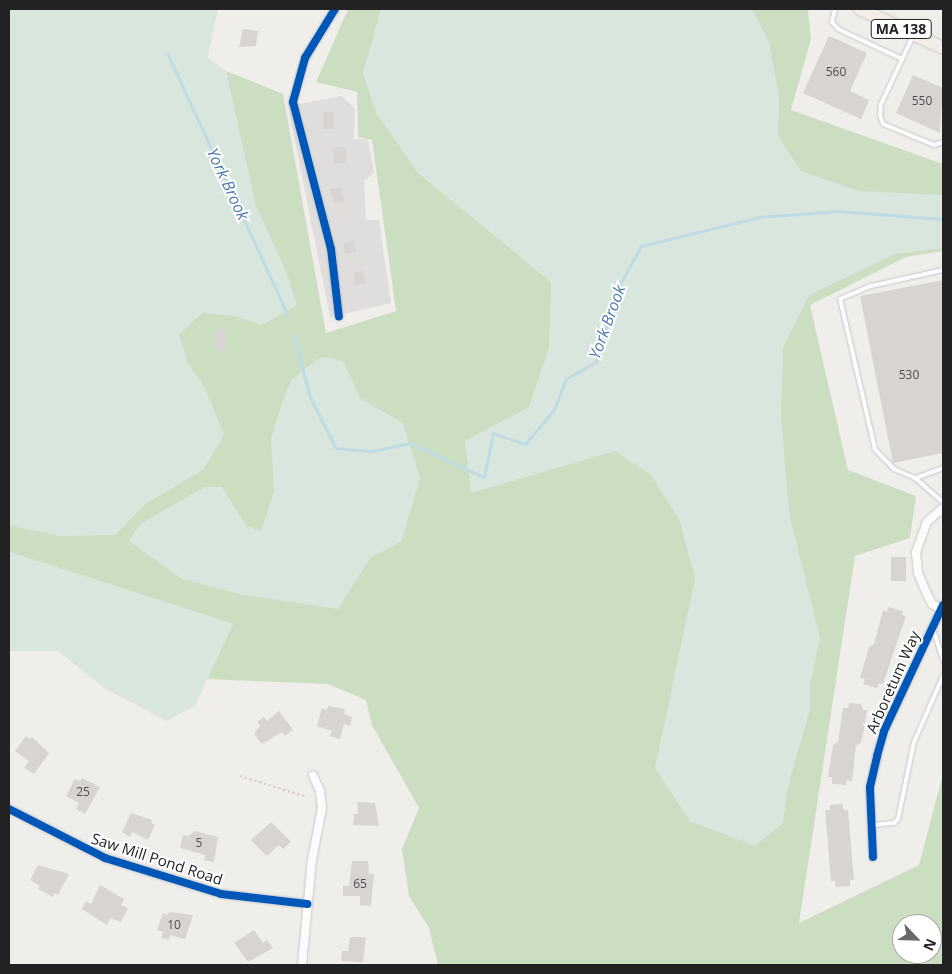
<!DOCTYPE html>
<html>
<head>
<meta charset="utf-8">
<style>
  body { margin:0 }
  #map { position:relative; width:952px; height:974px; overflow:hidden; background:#f0eeeb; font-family:"Open Sans",sans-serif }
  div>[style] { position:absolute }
  .residential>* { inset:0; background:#dfdedc }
  .forest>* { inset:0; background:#cbdec1 }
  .wetland>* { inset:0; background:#d9e6de }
  .stream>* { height:2.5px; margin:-1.25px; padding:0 1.25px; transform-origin:1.25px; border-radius:1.25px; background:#bfdbe3 }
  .building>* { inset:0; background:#d7d4d2; transform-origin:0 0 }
  .path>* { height:2px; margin-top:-1px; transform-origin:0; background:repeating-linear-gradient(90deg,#dccecd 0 2.5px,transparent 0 5px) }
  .roads { filter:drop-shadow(0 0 1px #c9c8c7) drop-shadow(0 0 1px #c9c8c7) }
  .service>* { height:4px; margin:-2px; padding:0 2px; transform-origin:2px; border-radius:2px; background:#fdfcfc }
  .minor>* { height:8px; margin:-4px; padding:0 4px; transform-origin:4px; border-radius:4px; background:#fdfcfc }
  .primary>* { height:12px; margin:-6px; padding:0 6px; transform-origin:6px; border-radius:6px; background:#f3ede7 }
  .cycleway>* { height:8px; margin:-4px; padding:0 4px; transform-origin:4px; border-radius:4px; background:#0057b8 }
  span { translate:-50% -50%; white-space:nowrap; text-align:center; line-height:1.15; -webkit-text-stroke:4px #fff; paint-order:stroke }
  .number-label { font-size:12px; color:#4f4e4e }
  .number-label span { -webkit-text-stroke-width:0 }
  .shield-label span { padding:1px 4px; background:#fff; border:1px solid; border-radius:4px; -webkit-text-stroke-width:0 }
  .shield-label { font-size:14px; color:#222; font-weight:700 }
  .street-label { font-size:15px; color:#222 }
  .water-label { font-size:16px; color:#4a7aab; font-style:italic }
  .frame { position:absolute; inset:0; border:10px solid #222; pointer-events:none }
  .north { position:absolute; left:892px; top:914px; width:50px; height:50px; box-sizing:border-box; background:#fff; border:1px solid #a7a7a7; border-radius:50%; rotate:114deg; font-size:14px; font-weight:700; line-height:20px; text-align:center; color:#222 }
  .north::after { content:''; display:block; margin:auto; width:18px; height:22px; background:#6a6968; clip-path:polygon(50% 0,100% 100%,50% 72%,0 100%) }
</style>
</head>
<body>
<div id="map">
  <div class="residential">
    <div style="clip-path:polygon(342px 96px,355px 109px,354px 139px,368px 139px,374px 173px,364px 181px,366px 220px,379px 220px,391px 303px,330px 317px,288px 106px)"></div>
  </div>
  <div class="forest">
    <div style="clip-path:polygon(evenodd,9px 9px,218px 9px,207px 58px,226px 71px,283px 94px,326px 333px,396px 311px,372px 140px,358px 137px,357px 92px,316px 82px,348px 9px,808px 9px,811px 39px,791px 110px,943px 164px,943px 251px,906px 257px,810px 305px,848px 470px,916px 496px,910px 538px,855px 556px,799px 923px,919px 865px,943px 774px,943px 965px,438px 965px,429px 928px,409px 896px,402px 849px,419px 808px,372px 725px,366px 700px,328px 684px,206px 679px,233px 624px,9px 552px,9px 9px,902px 924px,932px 924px,932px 954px,902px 954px,902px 924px)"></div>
  </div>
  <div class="wetland">
    <div style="clip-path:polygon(9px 9px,218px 9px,207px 58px,226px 71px,256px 206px,286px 271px,297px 305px,262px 325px,234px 316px,203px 313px,179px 334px,188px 363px,205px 388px,224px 435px,203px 470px,145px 504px,115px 535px,59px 536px,9px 525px)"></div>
    <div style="clip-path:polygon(381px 9px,752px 9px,769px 42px,779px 98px,778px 136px,801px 171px,859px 191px,943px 195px,943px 248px,895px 254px,809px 295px,783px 347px,781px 415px,789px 513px,820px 638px,810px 684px,810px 709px,788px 786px,783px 823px,755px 846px,690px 821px,655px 768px,695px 579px,680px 521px,651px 475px,615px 451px,471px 493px,465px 441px,529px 407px,549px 348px,551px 282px,418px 173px,376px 113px,363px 73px)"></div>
    <div style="clip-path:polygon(321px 357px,343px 361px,361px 399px,403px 423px,420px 478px,401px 542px,370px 558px,338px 609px,243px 595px,182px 579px,129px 541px,140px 524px,205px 487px,222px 487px,246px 526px,261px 531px,274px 492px,271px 439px,281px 406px,291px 380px)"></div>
    <div style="clip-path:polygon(9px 552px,233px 624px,195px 706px,167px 721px,107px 690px,58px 651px,9px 651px)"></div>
  </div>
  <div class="stream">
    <div style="left:168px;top:54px;width:287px;rotate:65.3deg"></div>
    <div style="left:294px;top:335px;width:63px;rotate:75.3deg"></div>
    <div style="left:310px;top:396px;width:58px;rotate:63.4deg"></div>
    <div style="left:336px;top:448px;width:36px;rotate:5deg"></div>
    <div style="left:372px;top:451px;width:39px;rotate:-12deg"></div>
    <div style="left:410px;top:443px;width:81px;rotate:24.7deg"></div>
    <div style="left:484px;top:477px;width:45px;rotate:-78.4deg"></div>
    <div style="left:493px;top:433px;width:34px;rotate:19deg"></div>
    <div style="left:525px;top:444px;width:45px;rotate:-49.5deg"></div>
    <div style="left:554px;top:410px;width:33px;rotate:-69deg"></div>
    <div style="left:566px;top:379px;width:34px;rotate:-30deg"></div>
    <div style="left:596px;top:362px;width:75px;rotate:-73.7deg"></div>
    <div style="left:617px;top:290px;width:50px;rotate:-61.4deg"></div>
    <div style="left:641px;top:246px;width:122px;rotate:-13.7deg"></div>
    <div style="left:760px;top:217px;width:78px;rotate:-4.4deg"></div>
    <div style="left:838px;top:211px;width:105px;rotate:4.4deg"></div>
  </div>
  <div class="building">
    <div style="clip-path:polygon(243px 29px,258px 31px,256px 46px,239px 47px)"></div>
    <div style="clip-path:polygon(829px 36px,867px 53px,850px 91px,869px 100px,861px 119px,803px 93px)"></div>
    <div style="clip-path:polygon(913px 75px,943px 88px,940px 133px,896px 113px)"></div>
    <div style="left:323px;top:112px;width:11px;height:17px"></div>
    <div style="left:345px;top:147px;width:16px;height:12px;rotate:86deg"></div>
    <div style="clip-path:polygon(341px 188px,344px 202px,333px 203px,330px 189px)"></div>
    <div style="left:354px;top:241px;width:11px;height:11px;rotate:80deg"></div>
    <div style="left:363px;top:271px;width:13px;height:10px;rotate:81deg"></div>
    <div style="clip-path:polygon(943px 280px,943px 453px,893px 463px,860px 296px)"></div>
    <div style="clip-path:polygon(214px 330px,225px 330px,227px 350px,214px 350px)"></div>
    <div style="left:891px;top:557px;width:15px;height:24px"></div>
    <div style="clip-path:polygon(888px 607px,903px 611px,902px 615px,906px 616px,883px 684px,879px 683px,877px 688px,863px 684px,865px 679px,860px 678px,869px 647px,874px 644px,883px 610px,887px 612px)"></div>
    <div style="clip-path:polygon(849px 703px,861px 704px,863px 710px,867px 710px,864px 729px,861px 743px,856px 746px,852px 781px,847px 780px,846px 785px,832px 784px,832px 777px,828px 777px,833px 745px,838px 742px,843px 708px,848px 708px)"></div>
    <div style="clip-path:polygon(328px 706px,345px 709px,344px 714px,352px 717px,350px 726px,344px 724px,340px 739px,330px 736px,332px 731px,317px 726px,322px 708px,327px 710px)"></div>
    <div style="clip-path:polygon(279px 711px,293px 730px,285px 736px,282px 732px,262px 744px,254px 734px,260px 726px,257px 722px,264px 717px,267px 721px)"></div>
    <div style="clip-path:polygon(26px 736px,30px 739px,32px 737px,49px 753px,34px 774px,24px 768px,29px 761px,15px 751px)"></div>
    <div style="clip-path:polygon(82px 778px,100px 787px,85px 814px,76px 809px,79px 803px,66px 796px,75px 779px,80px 781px)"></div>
    <div style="clip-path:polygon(357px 802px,375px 803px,379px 826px,353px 825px,354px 814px,358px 814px)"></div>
    <div style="clip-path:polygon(842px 804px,844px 810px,848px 810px,854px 880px,850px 880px,850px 886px,836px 887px,835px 881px,831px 881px,825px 810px,830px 810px,830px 805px)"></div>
    <div style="clip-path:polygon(131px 813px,152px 820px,151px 823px,155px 825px,148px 840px,132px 832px,130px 837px,122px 832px)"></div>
    <div style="clip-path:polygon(271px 822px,291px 842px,283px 849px,279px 845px,267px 856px,251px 840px)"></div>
    <div style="clip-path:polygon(195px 831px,218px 837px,214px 862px,204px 860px,205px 855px,180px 848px,183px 835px,188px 836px)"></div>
    <div style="clip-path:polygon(352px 861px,368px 861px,369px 874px,374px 874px,371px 906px,360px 905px,360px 896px,343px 896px,343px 886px,349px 886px)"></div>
    <div style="clip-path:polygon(38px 865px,69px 874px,58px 895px,55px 893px,53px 897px,38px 889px,40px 886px,30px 880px)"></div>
    <div style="clip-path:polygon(100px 885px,124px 899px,121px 905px,128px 908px,121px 922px,110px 918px,107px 925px,82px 909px,86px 901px,91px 904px)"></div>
    <div style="clip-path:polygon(169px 912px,193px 915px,185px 939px,170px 935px,169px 940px,161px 938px,163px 932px,157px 930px,163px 913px,168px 915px)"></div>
    <div style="clip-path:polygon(254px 930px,263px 943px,267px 940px,273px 948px,248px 962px,234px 943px)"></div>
    <div style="clip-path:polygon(350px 937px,366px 937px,363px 962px,341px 961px,342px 951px,348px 951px)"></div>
  </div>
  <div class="path">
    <div style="left:240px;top:776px;width:70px;rotate:17.4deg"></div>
  </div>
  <div class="roads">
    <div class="service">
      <div style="left:835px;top:9px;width:13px;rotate:103deg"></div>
      <div style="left:832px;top:22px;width:9px;rotate:49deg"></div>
      <div style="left:838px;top:29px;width:71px;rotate:25.1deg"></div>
      <div style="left:913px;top:36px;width:75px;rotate:115.2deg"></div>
      <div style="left:881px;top:104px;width:11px;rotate:95deg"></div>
      <div style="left:880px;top:115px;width:9px;rotate:72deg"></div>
      <div style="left:883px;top:124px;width:55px;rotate:22.4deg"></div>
      <div style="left:934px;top:145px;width:9px;rotate:-18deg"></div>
      <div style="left:943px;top:468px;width:30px;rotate:160deg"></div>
      <div style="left:915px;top:478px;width:37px;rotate:41deg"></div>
      <div style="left:915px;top:478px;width:23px;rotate:-157deg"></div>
      <div style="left:894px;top:469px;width:28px;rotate:-134deg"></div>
      <div style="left:875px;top:449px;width:154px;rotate:-103.1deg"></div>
      <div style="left:840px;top:299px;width:34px;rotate:-23deg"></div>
      <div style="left:871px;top:286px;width:74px;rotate:-12.5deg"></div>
      <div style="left:933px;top:629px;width:33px;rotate:72deg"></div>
      <div style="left:872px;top:825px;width:22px;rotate:-5deg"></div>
      <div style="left:894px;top:823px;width:6px;rotate:-45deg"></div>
      <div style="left:898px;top:819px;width:79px;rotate:-78.3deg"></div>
      <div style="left:914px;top:742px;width:72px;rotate:-66.3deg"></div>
    </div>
    <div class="minor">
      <div style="left:335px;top:9px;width:57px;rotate:121.5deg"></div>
      <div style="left:305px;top:58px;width:46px;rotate:105.3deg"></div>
      <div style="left:293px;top:102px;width:152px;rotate:75.5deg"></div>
      <div style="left:331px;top:249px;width:68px;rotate:83.3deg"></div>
      <div style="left:943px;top:508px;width:21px;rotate:139deg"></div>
      <div style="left:927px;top:522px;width:33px;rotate:110deg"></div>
      <div style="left:916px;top:553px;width:20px;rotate:84deg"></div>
      <div style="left:918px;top:573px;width:21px;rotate:67deg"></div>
      <div style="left:926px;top:592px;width:13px;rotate:63deg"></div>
      <div style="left:932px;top:604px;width:13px;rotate:29deg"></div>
      <div style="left:9px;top:809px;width:108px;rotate:27deg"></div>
      <div style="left:105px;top:858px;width:121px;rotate:17.2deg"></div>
      <div style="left:221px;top:894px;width:87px;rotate:6.6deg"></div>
      <div style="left:873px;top:857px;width:70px;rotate:-92.5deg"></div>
      <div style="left:870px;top:787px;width:32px;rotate:-77deg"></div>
      <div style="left:877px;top:756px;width:26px;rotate:-74deg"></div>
      <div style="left:884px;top:731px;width:139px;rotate:-64.9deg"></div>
      <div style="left:302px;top:965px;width:105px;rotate:-84.6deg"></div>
      <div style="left:312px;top:860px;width:53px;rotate:-79.1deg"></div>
      <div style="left:322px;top:808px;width:17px;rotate:-97deg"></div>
      <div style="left:320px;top:791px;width:17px;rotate:-114deg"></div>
    </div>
    <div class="primary">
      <div style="left:860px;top:9px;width:92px;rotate:25.2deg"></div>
    </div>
  </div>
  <div class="cycleway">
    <div style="left:335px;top:9px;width:57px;rotate:121.5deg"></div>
    <div style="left:305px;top:58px;width:46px;rotate:105.3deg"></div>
    <div style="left:293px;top:102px;width:152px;rotate:75.5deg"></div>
    <div style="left:331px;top:249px;width:68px;rotate:83.3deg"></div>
    <div style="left:9px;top:809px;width:108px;rotate:27deg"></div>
    <div style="left:105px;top:858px;width:121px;rotate:17.2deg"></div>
    <div style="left:221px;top:894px;width:87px;rotate:6.6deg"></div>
    <div style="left:873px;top:857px;width:70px;rotate:-92.5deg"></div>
    <div style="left:870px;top:787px;width:32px;rotate:-77deg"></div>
    <div style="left:877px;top:756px;width:26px;rotate:-74deg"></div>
    <div style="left:884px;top:731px;width:139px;rotate:-64.9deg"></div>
  </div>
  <div class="number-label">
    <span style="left:836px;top:72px">560</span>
    <span style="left:922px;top:101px">550</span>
    <span style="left:909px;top:375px">530</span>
    <span style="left:83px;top:792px">25</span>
    <span style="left:199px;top:843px">5</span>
    <span style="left:360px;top:884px">65</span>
    <span style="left:174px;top:925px">10</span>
  </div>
  <div class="shield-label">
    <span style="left:901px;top:29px">MA 138</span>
  </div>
  <div class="street-label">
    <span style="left:893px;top:682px;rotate:-66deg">Arboretum Way</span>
    <span style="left:157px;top:859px;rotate:18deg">Saw Mill Pond Road</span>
  </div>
  <div class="water-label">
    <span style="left:228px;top:184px;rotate:65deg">York Brook</span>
    <span style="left:607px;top:322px;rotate:-70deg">York Brook</span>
  </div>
  <div class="frame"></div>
  <div class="north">N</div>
</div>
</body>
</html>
